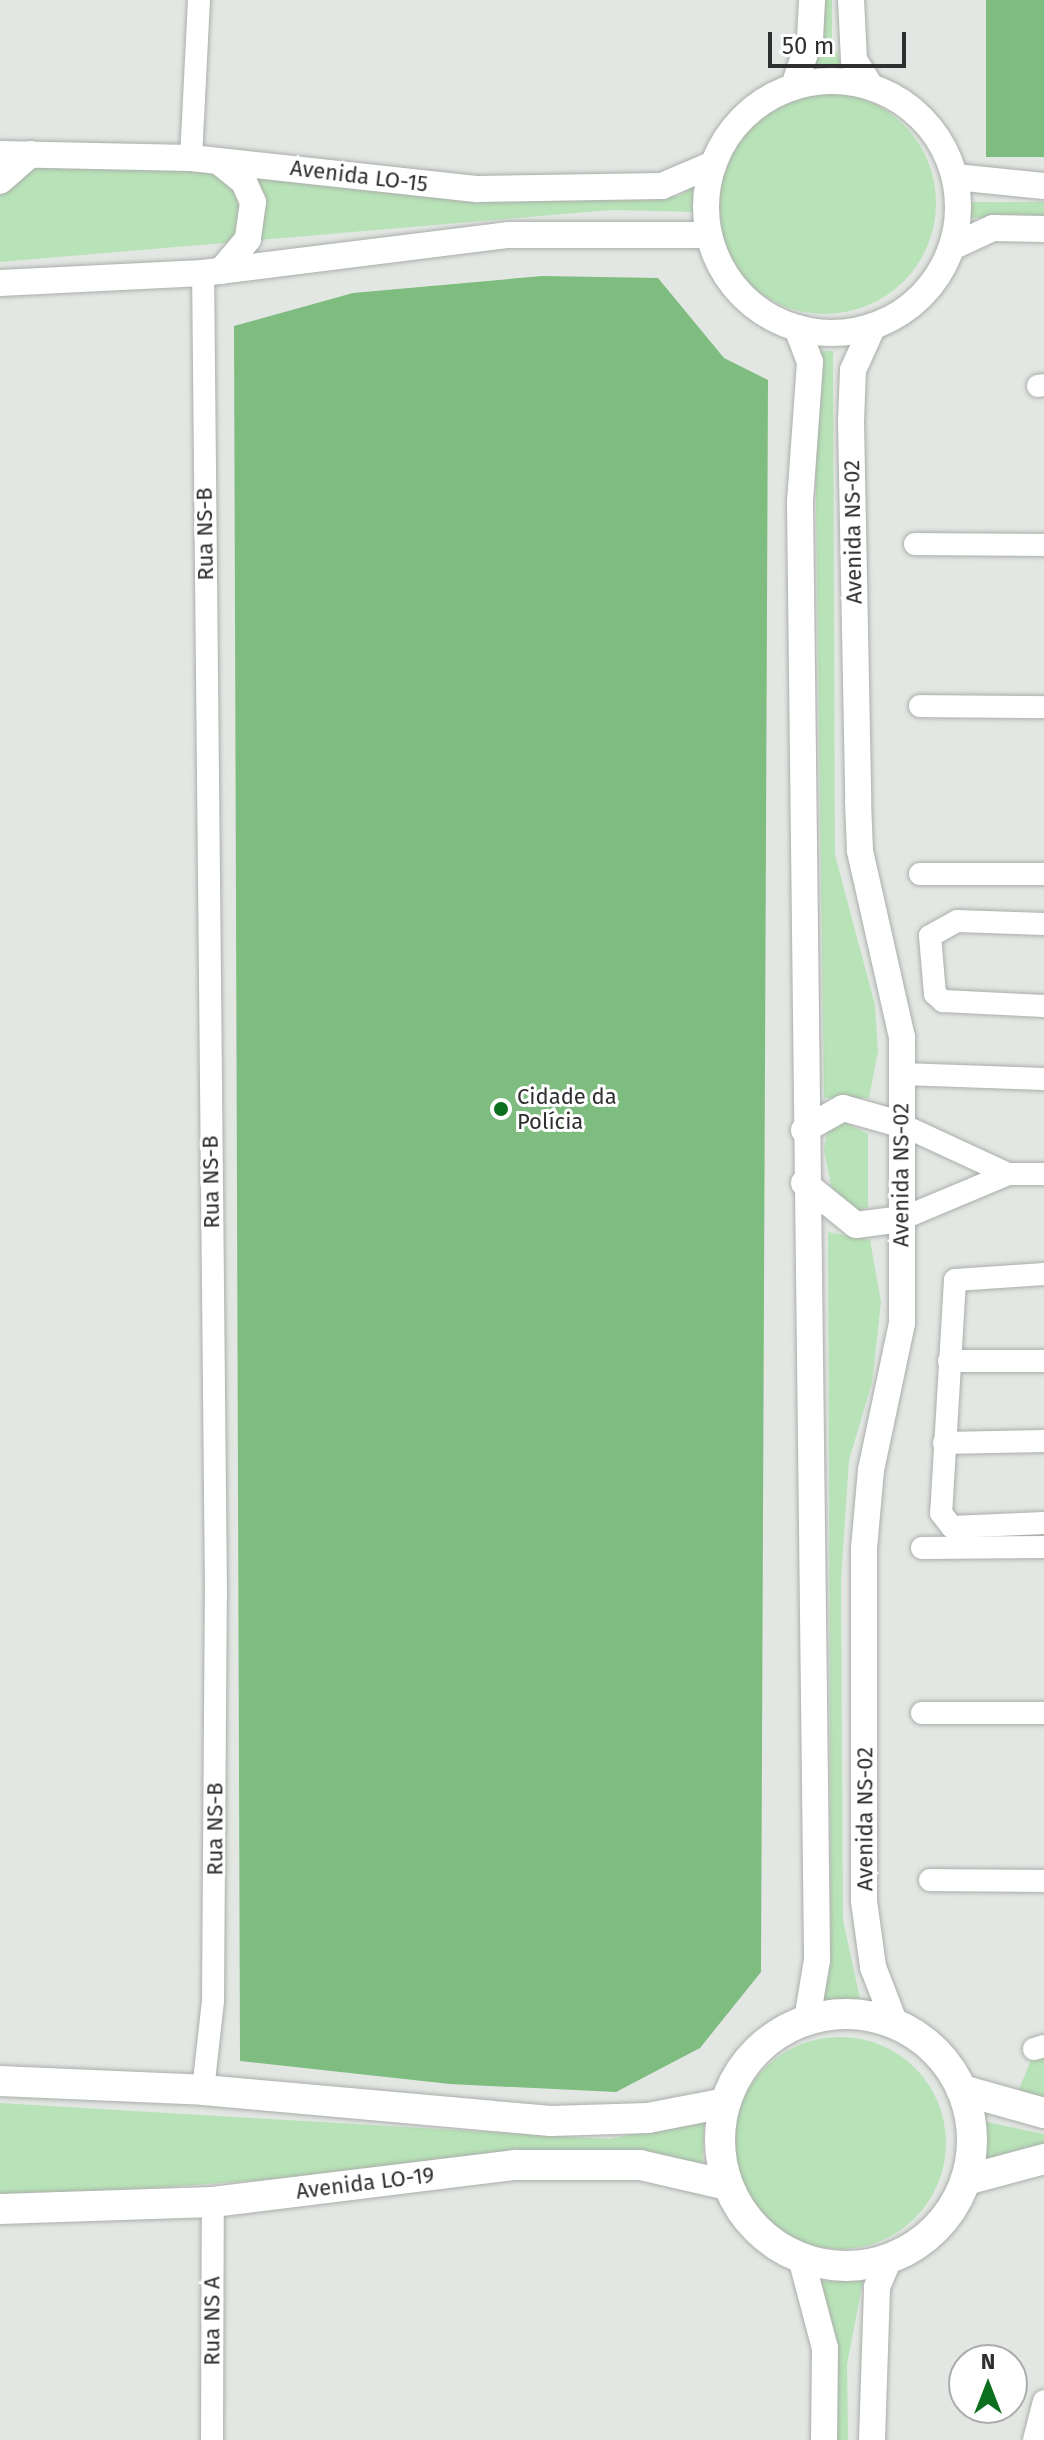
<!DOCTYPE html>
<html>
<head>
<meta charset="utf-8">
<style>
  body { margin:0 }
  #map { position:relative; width:1044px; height:2440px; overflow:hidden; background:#e3e7e3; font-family:"Fira Sans",sans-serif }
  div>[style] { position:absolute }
  .green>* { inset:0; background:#b8e3b8; transform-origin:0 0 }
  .round { border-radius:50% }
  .building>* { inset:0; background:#7ebc7f; transform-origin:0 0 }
  .roads { filter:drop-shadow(0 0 2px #aaaeaa) drop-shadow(0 0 2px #aaaeaa) }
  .minor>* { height:22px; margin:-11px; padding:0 11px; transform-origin:11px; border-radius:11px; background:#fff }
  .tertiary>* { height:26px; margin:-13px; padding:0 13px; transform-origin:13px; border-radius:13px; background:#fff }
  .tertiary>.ring { margin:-13px; padding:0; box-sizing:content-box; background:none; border:26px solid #fff; border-radius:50% }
  .secondary>* { height:30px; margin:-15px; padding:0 15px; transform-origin:15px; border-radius:15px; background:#fff }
  .secondary>.ring { margin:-15px; padding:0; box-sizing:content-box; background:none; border:30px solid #fff; border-radius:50% }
  .dots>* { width:22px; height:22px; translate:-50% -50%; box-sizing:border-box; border:4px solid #fff; border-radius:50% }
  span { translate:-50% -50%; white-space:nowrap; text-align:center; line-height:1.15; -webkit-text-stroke:6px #fff; paint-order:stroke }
  .street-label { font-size:22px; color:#2e2f2e }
  .poi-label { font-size:22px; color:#2e2f2e }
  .left { translate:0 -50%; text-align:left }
  .north { position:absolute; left:948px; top:2344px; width:80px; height:80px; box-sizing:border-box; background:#fff; border:2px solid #abacab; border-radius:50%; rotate:0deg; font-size:22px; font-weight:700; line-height:32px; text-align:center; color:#2e2f2e }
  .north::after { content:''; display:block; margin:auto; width:28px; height:36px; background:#0b6f1d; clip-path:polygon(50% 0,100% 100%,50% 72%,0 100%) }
  .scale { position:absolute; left:768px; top:32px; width:138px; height:36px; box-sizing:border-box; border:4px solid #2e2f2e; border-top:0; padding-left:10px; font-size:24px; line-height:28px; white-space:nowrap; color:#2e2f2e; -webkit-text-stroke:6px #fff; paint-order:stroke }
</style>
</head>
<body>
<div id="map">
  <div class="green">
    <div style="clip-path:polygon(820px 0,832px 0,832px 44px,846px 68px,814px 69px)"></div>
    <div class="round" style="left:714px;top:92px;width:222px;height:222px"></div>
    <div style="clip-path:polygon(0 166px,187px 170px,592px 198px,679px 196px,697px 183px,695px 212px,611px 210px,0 262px)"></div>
    <div style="left:1044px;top:202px;width:16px;height:81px;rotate:90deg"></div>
    <div style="clip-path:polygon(814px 351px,833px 351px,835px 855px,875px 1005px,878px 1051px,869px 1098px,824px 1098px)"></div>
    <div style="clip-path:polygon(845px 1123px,868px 1134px,868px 1207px,856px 1213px,835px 1205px,824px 1150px,827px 1132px)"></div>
    <div style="clip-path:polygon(828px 1232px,870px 1240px,881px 1302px,872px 1383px,849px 1460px,841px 1581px,843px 1920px,861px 2003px,822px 2004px,831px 1946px)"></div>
    <div class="round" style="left:734px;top:2037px;width:212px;height:212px"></div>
    <div style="clip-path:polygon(1044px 2052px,1044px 2106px,1014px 2101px,1033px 2055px)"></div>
    <div style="clip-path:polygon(0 2103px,609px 2139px,705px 2119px,702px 2170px,276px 2179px,0 2199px)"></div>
    <div style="clip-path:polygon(977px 2120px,1044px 2134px,1044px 2152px,979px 2164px)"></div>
    <div style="clip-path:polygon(814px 2281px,863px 2281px,847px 2364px,848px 2440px,834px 2440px)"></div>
  </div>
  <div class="building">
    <div style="left:986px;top:0;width:58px;height:157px"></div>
    <div style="clip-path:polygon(542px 276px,658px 278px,724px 358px,768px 380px,761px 1972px,700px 2048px,616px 2092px,450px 2084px,240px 2061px,234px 326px,353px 293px)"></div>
  </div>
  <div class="roads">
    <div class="minor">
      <div style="left:191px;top:158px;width:158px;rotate:-87.1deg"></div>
      <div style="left:1038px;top:386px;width:6px;rotate:-9deg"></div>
      <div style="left:915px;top:544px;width:129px;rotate:0.4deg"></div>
      <div style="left:920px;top:706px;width:124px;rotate:0.5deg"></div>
      <div style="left:920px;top:874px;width:124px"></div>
      <div style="left:1044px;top:924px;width:87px;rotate:-178deg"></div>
      <div style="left:957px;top:921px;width:31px;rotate:151deg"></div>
      <div style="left:930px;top:936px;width:58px;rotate:85.1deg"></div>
      <div style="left:935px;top:994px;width:11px;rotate:41deg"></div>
      <div style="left:943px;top:1001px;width:101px;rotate:2.8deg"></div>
      <div style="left:902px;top:1074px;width:142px;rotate:2deg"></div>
      <div style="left:900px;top:1124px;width:119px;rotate:24.8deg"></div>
      <div style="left:901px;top:1219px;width:116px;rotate:-22.8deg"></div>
      <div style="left:1008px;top:1174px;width:36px"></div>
      <div style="left:1044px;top:1274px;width:89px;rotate:176.1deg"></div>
      <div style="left:955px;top:1280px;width:233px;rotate:93.4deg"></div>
      <div style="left:941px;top:1513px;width:18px;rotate:52deg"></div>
      <div style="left:952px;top:1527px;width:92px;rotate:-2.5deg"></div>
      <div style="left:949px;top:1361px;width:95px"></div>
      <div style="left:944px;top:1443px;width:100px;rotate:-1.1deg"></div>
      <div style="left:922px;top:1548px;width:122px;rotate:-0.5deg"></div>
      <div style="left:922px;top:1713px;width:122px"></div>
      <div style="left:930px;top:1880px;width:114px;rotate:0.5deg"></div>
      <div style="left:1034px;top:2049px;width:10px;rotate:-17deg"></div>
      <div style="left:203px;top:2090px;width:90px;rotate:-83.6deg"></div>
      <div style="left:213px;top:2001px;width:406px;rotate:-89.6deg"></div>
      <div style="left:216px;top:1595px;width:1322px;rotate:-90.56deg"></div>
      <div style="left:212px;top:2440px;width:238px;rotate:-89.8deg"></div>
      <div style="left:1034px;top:2440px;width:40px;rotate:-75.6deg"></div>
    </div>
    <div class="tertiary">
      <div style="left:851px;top:0;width:60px;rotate:87.1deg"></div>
      <div style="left:854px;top:60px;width:31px;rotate:58deg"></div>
      <div class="ring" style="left:706px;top:81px;width:226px;height:226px"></div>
      <div style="left:794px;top:86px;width:50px;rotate:-71.2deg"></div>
      <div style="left:810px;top:39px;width:39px;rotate:-87deg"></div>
      <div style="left:0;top:154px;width:191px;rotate:1.2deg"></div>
      <div style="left:191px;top:158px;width:289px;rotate:6.2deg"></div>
      <div style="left:478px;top:189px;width:184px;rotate:-0.9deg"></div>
      <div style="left:662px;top:186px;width:56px;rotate:-23.3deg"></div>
      <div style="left:218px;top:161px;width:33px;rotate:39deg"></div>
      <div style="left:244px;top:182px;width:22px;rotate:66deg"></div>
      <div style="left:253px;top:202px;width:37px;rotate:98deg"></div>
      <div style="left:248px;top:239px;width:42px;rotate:130.2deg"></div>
      <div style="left:955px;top:177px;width:89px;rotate:5.8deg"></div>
      <div style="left:0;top:181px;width:41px;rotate:-41.1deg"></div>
      <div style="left:952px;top:247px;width:45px;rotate:-24.9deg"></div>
      <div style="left:993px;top:228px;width:51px;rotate:1.1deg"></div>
      <div style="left:0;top:283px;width:203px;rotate:-2.8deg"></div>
      <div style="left:203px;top:273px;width:308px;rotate:-7.1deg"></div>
      <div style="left:509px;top:235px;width:198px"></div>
      <div style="left:873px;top:326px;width:48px;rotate:114.4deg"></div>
      <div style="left:853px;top:370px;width:51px;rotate:92.2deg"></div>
      <div style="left:851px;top:421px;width:380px;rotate:88.9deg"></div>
      <div style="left:858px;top:801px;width:50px;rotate:87.7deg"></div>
      <div style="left:860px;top:851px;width:191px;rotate:77.3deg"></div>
      <div style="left:902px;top:1037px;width:286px;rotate:90deg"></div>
      <div style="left:902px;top:1323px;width:150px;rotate:101.9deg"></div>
      <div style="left:871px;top:1470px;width:79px;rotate:95.1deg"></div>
      <div style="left:864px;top:1549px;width:352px;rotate:90deg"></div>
      <div style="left:864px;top:1901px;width:67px;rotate:82.2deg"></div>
      <div style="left:873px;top:1967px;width:61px;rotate:68.9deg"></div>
      <div style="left:797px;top:328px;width:36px;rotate:69deg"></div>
      <div style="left:810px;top:362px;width:140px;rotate:94.1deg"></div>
      <div style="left:800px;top:502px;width:1458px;rotate:89.33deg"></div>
      <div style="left:817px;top:1960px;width:61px;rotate:99.5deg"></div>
      <div style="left:804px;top:1130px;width:45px;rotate:-29.4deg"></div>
      <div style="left:843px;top:1108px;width:59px;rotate:15.7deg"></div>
      <div style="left:804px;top:1183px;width:67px;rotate:38.9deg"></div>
      <div style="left:856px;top:1225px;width:45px;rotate:-7.6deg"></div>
      <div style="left:801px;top:2258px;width:93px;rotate:75.1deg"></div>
      <div style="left:825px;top:2348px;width:92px;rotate:90.6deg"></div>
      <div style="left:872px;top:2440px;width:153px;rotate:-88.1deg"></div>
      <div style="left:877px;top:2287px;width:30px;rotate:-67deg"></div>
    </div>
    <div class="secondary">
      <div class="ring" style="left:720px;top:2014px;width:222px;height:222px"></div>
      <div style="left:0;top:2081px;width:203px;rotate:2.5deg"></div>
      <div style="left:203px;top:2090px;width:349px;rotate:5.1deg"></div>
      <div style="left:551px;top:2121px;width:97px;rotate:-1.8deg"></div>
      <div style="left:648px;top:2118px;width:78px;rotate:-11deg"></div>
      <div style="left:962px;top:2090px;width:85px;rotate:15.7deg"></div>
      <div style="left:966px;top:2180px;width:81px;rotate:-15.1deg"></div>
      <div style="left:0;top:2209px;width:213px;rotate:-1.9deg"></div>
      <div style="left:213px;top:2202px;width:305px;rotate:-7deg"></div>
      <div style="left:516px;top:2165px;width:124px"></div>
      <div style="left:640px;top:2165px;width:89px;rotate:12.9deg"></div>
    </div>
  </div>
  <div class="dots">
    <div style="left:501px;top:1109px;background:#0b6f1d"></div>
  </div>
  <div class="street-label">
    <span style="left:359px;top:176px;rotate:7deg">Avenida LO-15</span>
    <span style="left:853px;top:532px;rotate:-91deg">Avenida NS-02</span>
    <span style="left:205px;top:534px;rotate:-91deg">Rua NS-B</span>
    <span style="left:901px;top:1175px;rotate:-90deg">Avenida NS-02</span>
    <span style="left:211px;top:1182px;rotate:-91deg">Rua NS-B</span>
    <span style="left:865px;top:1819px;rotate:-90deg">Avenida NS-02</span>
    <span style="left:215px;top:1829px;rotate:-90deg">Rua NS-B</span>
    <span style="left:365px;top:2183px;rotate:-7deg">Avenida LO-19</span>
    <span style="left:212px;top:2321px;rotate:-90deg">Rua NS A</span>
  </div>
  <div class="poi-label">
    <span class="left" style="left:517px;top:1109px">Cidade da<br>Polícia</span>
  </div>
  <div class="north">N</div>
  <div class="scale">50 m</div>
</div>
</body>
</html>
